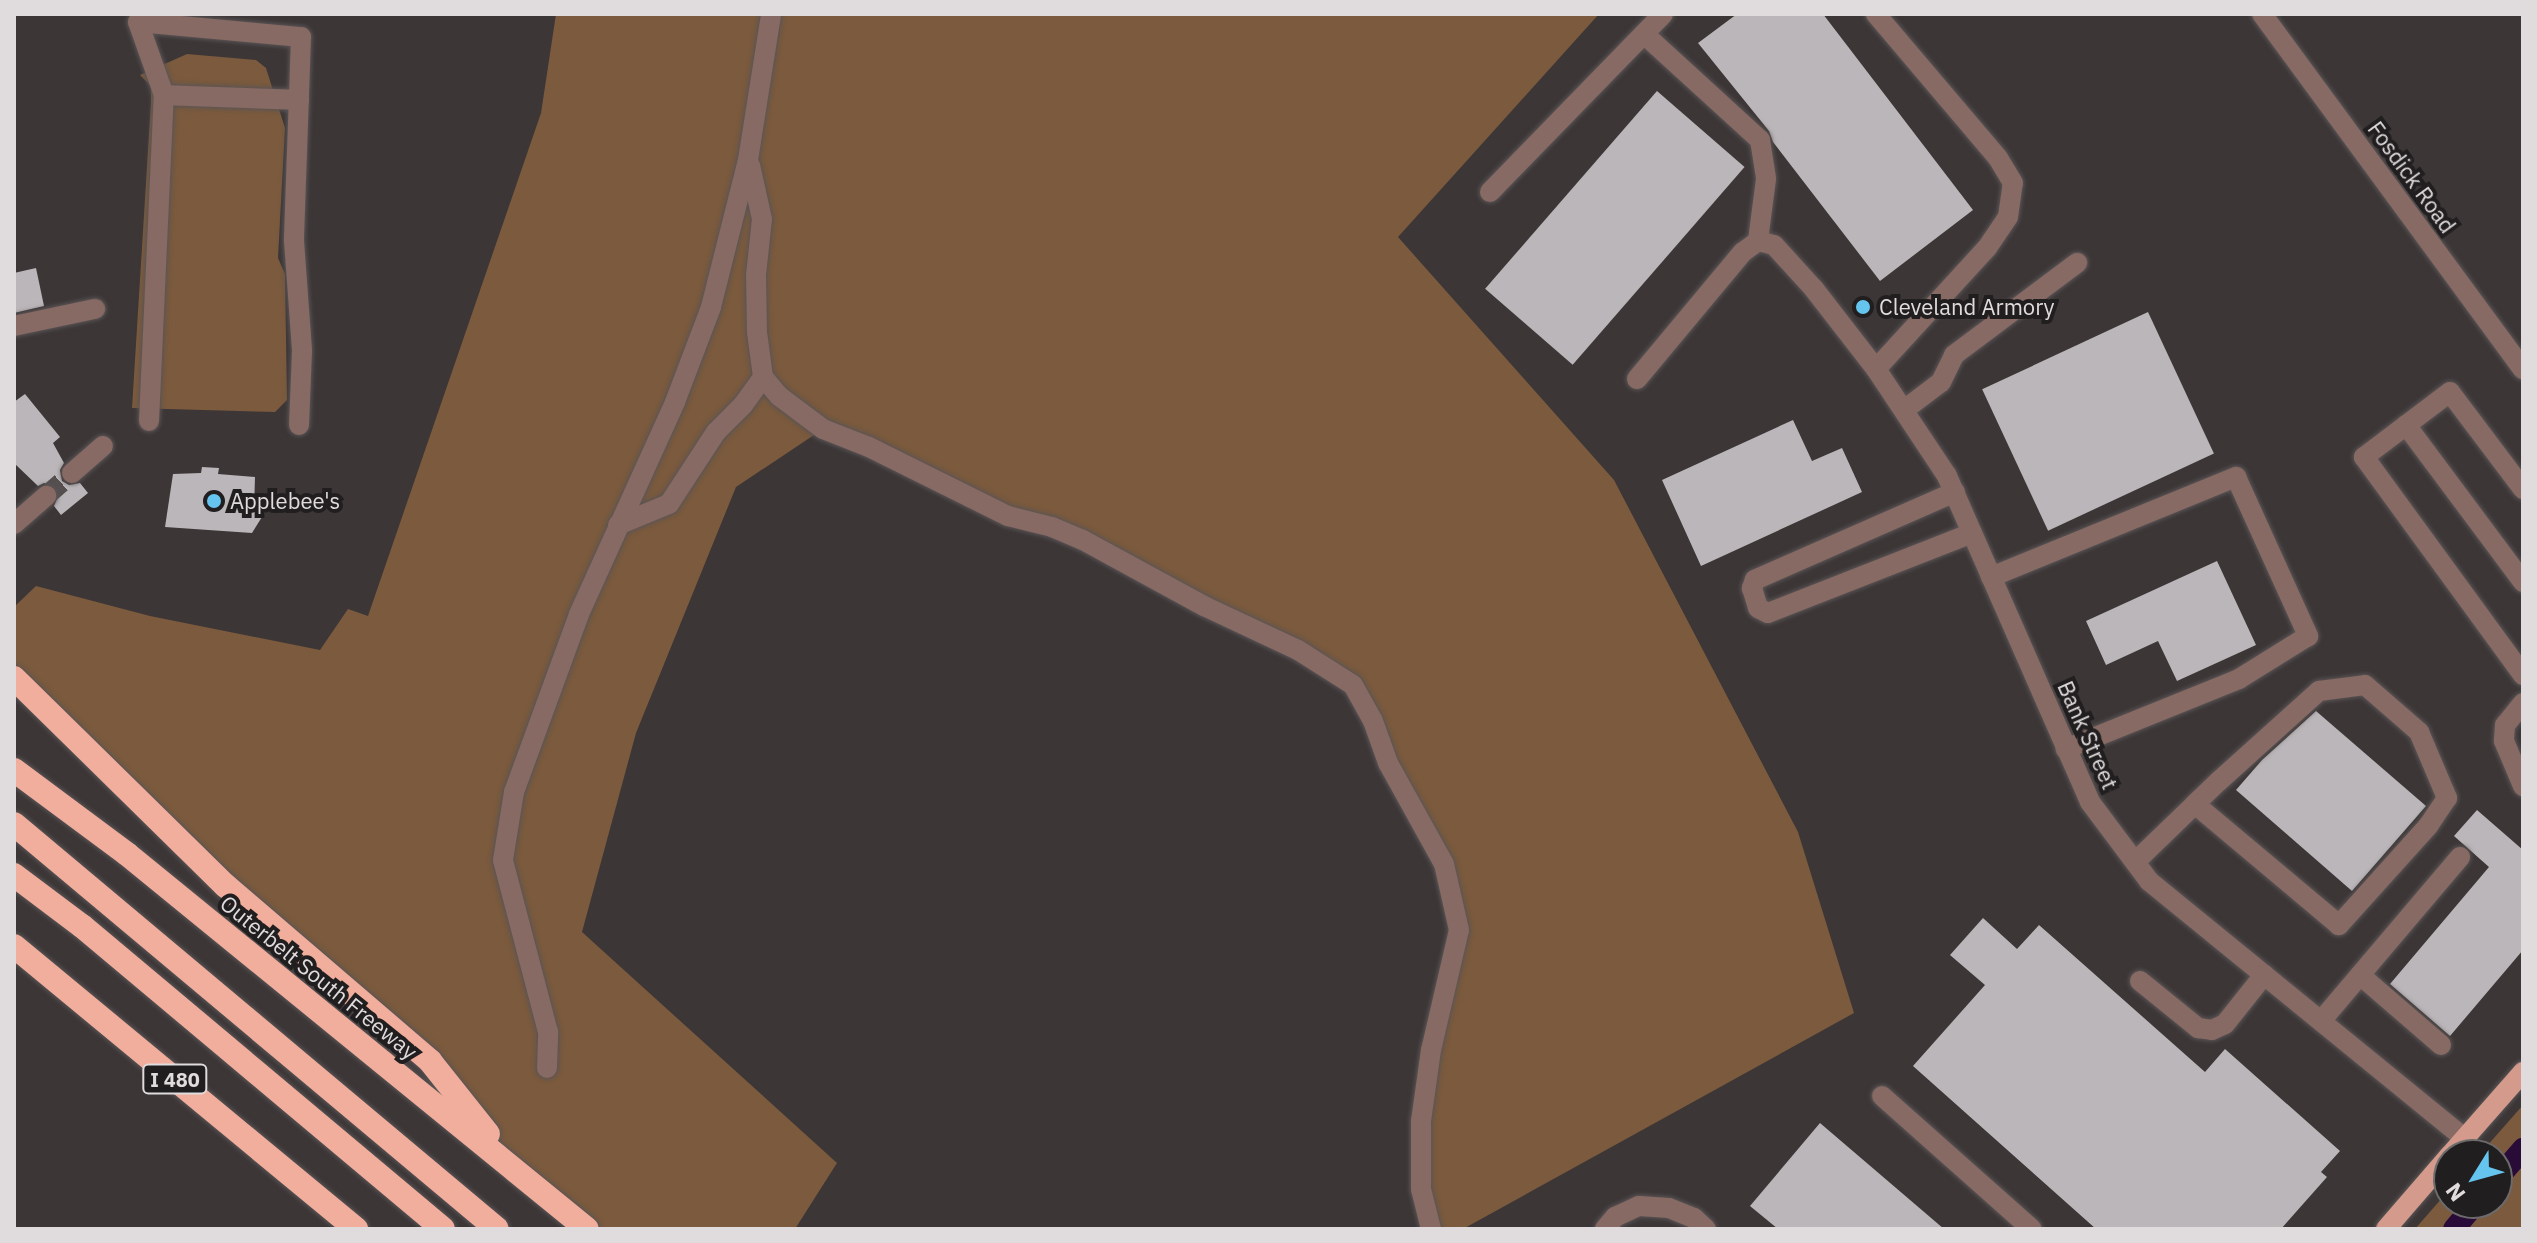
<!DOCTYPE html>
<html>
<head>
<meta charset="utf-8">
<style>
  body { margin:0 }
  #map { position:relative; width:2537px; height:1243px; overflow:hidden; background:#3c3637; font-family:"IBM Plex Sans",sans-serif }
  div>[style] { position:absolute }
  .green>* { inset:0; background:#7b5a3d }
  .canal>* { height:22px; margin:-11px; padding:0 11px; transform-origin:11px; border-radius:11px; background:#280b37 }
  .building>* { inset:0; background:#bbb6b9; transform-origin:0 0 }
  .minor-tunnel>* { height:20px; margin-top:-10px; transform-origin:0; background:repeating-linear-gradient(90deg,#554f50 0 20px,transparent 0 30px) }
  .roads { filter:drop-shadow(0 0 2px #5a5455) drop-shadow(0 0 2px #5a5455) }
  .minor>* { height:20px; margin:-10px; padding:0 10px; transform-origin:10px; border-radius:10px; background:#876a63 }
  .major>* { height:20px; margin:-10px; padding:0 10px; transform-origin:10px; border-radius:10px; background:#d49b8d }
  .highway>* { height:24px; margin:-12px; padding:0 12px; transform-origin:12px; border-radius:12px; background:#f2ae9d }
  .dots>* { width:22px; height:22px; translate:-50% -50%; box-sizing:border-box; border:4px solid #211e1f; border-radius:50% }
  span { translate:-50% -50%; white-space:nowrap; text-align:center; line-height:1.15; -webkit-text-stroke:8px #211e1f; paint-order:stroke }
  .shield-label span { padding:2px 6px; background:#211e1f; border:2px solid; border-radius:6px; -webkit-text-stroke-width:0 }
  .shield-label { font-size:20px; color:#e0dcdd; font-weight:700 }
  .street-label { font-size:22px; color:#e0dcdd }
  .poi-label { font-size:22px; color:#e0dcdd }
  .left { translate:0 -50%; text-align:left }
  .frame { position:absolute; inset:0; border:16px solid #e0dcdd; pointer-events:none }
  .north { position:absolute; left:2433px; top:1139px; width:80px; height:80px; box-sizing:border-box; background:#211e1f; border:2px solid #6d6a6b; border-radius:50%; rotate:233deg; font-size:22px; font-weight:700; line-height:32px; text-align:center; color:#e0dcdd }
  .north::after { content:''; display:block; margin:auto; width:28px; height:36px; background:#65c5ee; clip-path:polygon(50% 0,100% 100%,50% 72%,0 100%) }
</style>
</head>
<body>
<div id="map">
  <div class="green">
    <div style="clip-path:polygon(556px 14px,1599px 14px,1398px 237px,1614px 480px,1798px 832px,1854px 1013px,1463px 1229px,1431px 1229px,1421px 1120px,1459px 930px,1444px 864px,1353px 686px,1298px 650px,823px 429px,736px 487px,636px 733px,582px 932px,837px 1163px,795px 1229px,587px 1229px,517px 1170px,430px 1061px,14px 678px,14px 607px,36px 586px,150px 616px,320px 650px,348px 609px,368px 616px,541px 113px)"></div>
    <div style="clip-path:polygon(187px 54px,256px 60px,266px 68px,285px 128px,278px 258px,285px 274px,287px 400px,275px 412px,132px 408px,151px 103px,151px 86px,140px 75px)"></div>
    <div style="clip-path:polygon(2523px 1105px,2523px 1229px,2415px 1229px,2449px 1190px,2449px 1203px,2497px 1203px,2497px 1155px,2479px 1155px)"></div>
  </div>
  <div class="canal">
    <div style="left:2497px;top:1179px;width:40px;rotate:-49deg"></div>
    <div style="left:2454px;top:1229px;width:34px;rotate:-50deg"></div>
  </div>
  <div class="building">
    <div style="clip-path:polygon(1737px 14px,1823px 14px,1973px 210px,1880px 281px,1773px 142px,1769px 131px,1698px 43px)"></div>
    <div style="left:1657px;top:91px;width:116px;height:262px;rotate:41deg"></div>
    <div style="clip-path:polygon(36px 268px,44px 306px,14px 313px,14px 273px)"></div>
    <div style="left:2148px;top:312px;width:156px;height:183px;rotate:65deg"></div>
    <div style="clip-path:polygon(25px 394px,60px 437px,53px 443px,64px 463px,60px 470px,62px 481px,69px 485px,80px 483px,88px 493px,61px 515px,54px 506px,59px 494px,55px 487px,44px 483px,38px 486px,14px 463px,14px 402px)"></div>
    <div style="clip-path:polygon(1793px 420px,1812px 461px,1842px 448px,1862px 492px,1701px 566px,1662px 480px)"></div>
    <div style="clip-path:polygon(202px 467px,219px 468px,218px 474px,255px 477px,254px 511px,265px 512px,252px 533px,165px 527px,173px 474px,201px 473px)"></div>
    <div style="clip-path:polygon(2217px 561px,2256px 645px,2177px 681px,2158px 641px,2106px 665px,2086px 621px)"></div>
    <div style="clip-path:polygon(2316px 711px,2426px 806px,2352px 891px,2236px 790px,2262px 760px)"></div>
    <div style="clip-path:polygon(2477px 810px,2523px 850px,2523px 950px,2450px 1036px,2390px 984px,2489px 867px,2454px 836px)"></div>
    <div style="clip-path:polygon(1983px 918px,2017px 949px,2039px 925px,2205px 1072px,2225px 1049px,2340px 1151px,2321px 1172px,2327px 1177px,2281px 1229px,2096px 1229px,1913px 1066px,1985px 985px,1950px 955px)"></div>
    <div style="clip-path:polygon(1820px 1123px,1944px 1229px,1778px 1229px,1750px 1206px)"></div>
  </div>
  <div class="minor-tunnel">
    <div style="left:46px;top:496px;width:35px;rotate:-41deg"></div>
  </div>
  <div class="roads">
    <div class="minor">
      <div style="left:2262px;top:14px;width:441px;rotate:53.7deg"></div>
      <div style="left:138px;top:22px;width:164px;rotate:5.3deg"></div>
      <div style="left:301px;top:37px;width:204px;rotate:92deg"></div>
      <div style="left:294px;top:241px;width:110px;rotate:85.8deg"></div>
      <div style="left:302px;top:351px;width:74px;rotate:92.3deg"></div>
      <div style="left:138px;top:22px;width:77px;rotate:70.4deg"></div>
      <div style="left:164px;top:95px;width:135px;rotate:2.1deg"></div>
      <div style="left:1644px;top:34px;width:157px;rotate:42.4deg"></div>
      <div style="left:1760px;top:140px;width:39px;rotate:81deg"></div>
      <div style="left:1766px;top:179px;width:63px;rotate:97.4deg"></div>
      <div style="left:1490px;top:192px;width:248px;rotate:-45.8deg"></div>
      <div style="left:14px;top:326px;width:83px;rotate:-11.9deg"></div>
      <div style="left:1876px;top:369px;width:164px;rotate:-47.5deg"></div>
      <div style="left:1987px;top:248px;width:37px;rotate:-56deg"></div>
      <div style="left:2008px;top:217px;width:34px;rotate:-82deg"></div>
      <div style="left:2013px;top:183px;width:29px;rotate:-121deg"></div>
      <div style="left:1998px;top:158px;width:189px;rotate:-130.3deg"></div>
      <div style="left:763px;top:377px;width:25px;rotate:50deg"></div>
      <div style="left:779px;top:396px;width:55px;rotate:36.9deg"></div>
      <div style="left:823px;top:429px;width:49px;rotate:21.4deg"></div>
      <div style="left:869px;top:447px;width:155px;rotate:26.4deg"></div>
      <div style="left:1008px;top:516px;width:45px;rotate:14deg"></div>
      <div style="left:1052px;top:527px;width:34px;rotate:23deg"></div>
      <div style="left:1083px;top:540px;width:138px;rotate:28.6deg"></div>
      <div style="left:1204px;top:606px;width:104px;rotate:25.1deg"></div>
      <div style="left:1298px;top:650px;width:65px;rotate:32.5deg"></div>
      <div style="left:1353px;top:685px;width:41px;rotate:60.9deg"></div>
      <div style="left:1373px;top:721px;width:45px;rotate:70.3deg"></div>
      <div style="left:1388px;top:763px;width:115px;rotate:61deg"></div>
      <div style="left:1444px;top:864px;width:68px;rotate:77.2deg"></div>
      <div style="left:1459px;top:930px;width:123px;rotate:103.1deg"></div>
      <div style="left:1431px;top:1050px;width:72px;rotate:98deg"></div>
      <div style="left:1421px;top:1121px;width:68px;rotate:90deg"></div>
      <div style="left:1421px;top:1189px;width:41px;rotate:76deg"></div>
      <div style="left:1637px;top:379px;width:165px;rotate:-50.2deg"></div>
      <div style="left:1743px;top:252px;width:19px;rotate:-36deg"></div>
      <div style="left:1758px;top:241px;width:16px;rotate:14deg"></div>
      <div style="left:1774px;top:245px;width:59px;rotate:47.7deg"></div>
      <div style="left:1814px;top:289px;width:101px;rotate:52.2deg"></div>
      <div style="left:1876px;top:369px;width:128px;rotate:56.4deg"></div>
      <div style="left:1947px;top:476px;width:356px;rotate:66.3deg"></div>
      <div style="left:2090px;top:802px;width:99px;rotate:53.2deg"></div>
      <div style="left:2149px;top:881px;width:407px;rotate:39.2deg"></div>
      <div style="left:1904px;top:410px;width:46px;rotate:-37.1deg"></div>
      <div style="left:1941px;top:382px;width:30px;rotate:-64deg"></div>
      <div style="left:1954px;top:355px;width:154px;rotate:-36.8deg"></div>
      <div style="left:149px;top:421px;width:326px;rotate:-87.4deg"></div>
      <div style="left:2406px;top:425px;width:196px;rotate:53.3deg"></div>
      <div style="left:72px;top:473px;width:41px;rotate:-41.1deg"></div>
      <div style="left:2523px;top:489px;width:121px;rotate:-127deg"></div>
      <div style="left:2450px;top:392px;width:108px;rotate:142.9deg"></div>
      <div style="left:2364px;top:457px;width:270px;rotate:53.9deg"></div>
      <div style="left:1955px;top:492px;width:219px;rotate:156.3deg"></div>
      <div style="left:1755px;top:580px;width:9px;rotate:111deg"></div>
      <div style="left:1752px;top:588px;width:21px;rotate:73deg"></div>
      <div style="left:1758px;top:608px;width:11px;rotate:27deg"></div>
      <div style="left:1768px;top:613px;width:219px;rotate:-21.4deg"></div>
      <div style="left:14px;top:524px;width:43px;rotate:-41.2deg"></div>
      <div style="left:618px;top:525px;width:55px;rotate:-22.4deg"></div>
      <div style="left:669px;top:504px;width:86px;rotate:-56.9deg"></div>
      <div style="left:716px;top:432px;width:38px;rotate:-45deg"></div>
      <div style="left:743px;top:405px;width:34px;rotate:-54deg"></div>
      <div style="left:763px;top:377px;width:45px;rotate:-97.6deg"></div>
      <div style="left:757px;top:332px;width:57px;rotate:-91deg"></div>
      <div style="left:756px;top:275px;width:56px;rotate:-83.9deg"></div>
      <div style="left:762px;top:219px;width:55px;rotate:-102.5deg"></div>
      <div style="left:1991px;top:577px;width:265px;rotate:-22.2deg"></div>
      <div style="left:2236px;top:477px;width:175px;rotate:65.6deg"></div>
      <div style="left:2308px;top:636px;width:81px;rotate:148.1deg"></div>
      <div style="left:2239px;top:679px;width:187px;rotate:158deg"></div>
      <div style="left:2523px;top:703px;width:28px;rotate:129deg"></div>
      <div style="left:2505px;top:725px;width:16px;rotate:94deg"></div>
      <div style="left:2504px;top:741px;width:49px;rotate:67.1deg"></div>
      <div style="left:2135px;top:862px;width:83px;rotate:-44deg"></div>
      <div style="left:2195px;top:804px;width:33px;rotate:-44deg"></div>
      <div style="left:2219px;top:781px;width:135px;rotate:-42deg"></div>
      <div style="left:2319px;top:691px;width:46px;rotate:-7.4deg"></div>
      <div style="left:2365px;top:685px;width:72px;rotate:41deg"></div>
      <div style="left:2419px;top:732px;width:72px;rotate:67deg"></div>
      <div style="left:2447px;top:798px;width:32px;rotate:124deg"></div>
      <div style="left:2429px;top:825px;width:135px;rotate:132deg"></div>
      <div style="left:2339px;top:925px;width:188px;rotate:-140deg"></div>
      <div style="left:2360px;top:975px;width:107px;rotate:40.8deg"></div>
      <div style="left:2140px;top:981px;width:75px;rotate:39deg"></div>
      <div style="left:2198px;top:1028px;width:14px;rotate:8deg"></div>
      <div style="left:2212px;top:1030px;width:14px;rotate:-25deg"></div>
      <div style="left:2225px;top:1024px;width:63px;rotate:-51.5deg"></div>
      <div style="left:2321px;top:1021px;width:215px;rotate:-49.7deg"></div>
      <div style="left:547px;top:1068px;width:36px;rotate:-88deg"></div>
      <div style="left:548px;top:1032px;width:178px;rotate:-104.7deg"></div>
      <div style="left:503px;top:860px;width:69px;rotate:-80.8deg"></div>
      <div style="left:514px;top:792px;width:189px;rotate:-69.9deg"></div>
      <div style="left:579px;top:614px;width:233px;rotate:-65.6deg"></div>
      <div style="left:675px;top:402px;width:102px;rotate:-69.2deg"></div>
      <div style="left:711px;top:307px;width:152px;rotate:-75.9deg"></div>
      <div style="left:748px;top:160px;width:148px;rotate:-81deg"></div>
      <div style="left:1882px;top:1096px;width:200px;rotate:41.6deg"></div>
      <div style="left:1605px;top:1229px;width:16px;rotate:-50deg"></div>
      <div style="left:1615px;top:1217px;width:26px;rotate:-25deg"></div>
      <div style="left:1639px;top:1206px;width:30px;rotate:4deg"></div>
      <div style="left:1669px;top:1208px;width:27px;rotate:22deg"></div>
      <div style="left:1694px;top:1218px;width:16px;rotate:43deg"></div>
    </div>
    <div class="major">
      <div style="left:2450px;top:1155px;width:111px;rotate:-48.7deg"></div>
      <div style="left:2386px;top:1229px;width:96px;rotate:-49.2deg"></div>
    </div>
    <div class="highway">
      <div style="left:14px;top:678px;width:297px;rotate:44.5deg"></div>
      <div style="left:226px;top:886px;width:269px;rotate:40.6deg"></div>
      <div style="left:430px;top:1061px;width:93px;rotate:51.5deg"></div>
      <div style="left:14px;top:770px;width:141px;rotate:36.6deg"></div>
      <div style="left:127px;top:854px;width:593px;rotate:39.19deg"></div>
      <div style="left:14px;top:824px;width:630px;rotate:39.98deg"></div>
      <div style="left:14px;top:875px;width:85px;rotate:36.9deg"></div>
      <div style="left:82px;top:926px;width:471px;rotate:40deg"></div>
      <div style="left:14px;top:946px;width:444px;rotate:39.6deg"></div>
    </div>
  </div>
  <div class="dots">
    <div style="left:1863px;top:307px;background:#65c5ee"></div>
    <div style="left:214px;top:501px;background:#65c5ee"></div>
  </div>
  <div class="shield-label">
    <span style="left:175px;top:1079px">I 480</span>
  </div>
  <div class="street-label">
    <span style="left:2412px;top:177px;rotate:54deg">Fosdick Road</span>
    <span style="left:2088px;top:735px;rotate:66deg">Bank Street</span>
    <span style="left:319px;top:977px;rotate:39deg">Outerbelt South Freeway</span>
  </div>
  <div class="poi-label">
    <span class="left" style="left:1879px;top:307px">Cleveland Armory</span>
    <span class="left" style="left:230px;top:501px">Applebee's</span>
  </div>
  <div class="frame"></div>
  <div class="north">N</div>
</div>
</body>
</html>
